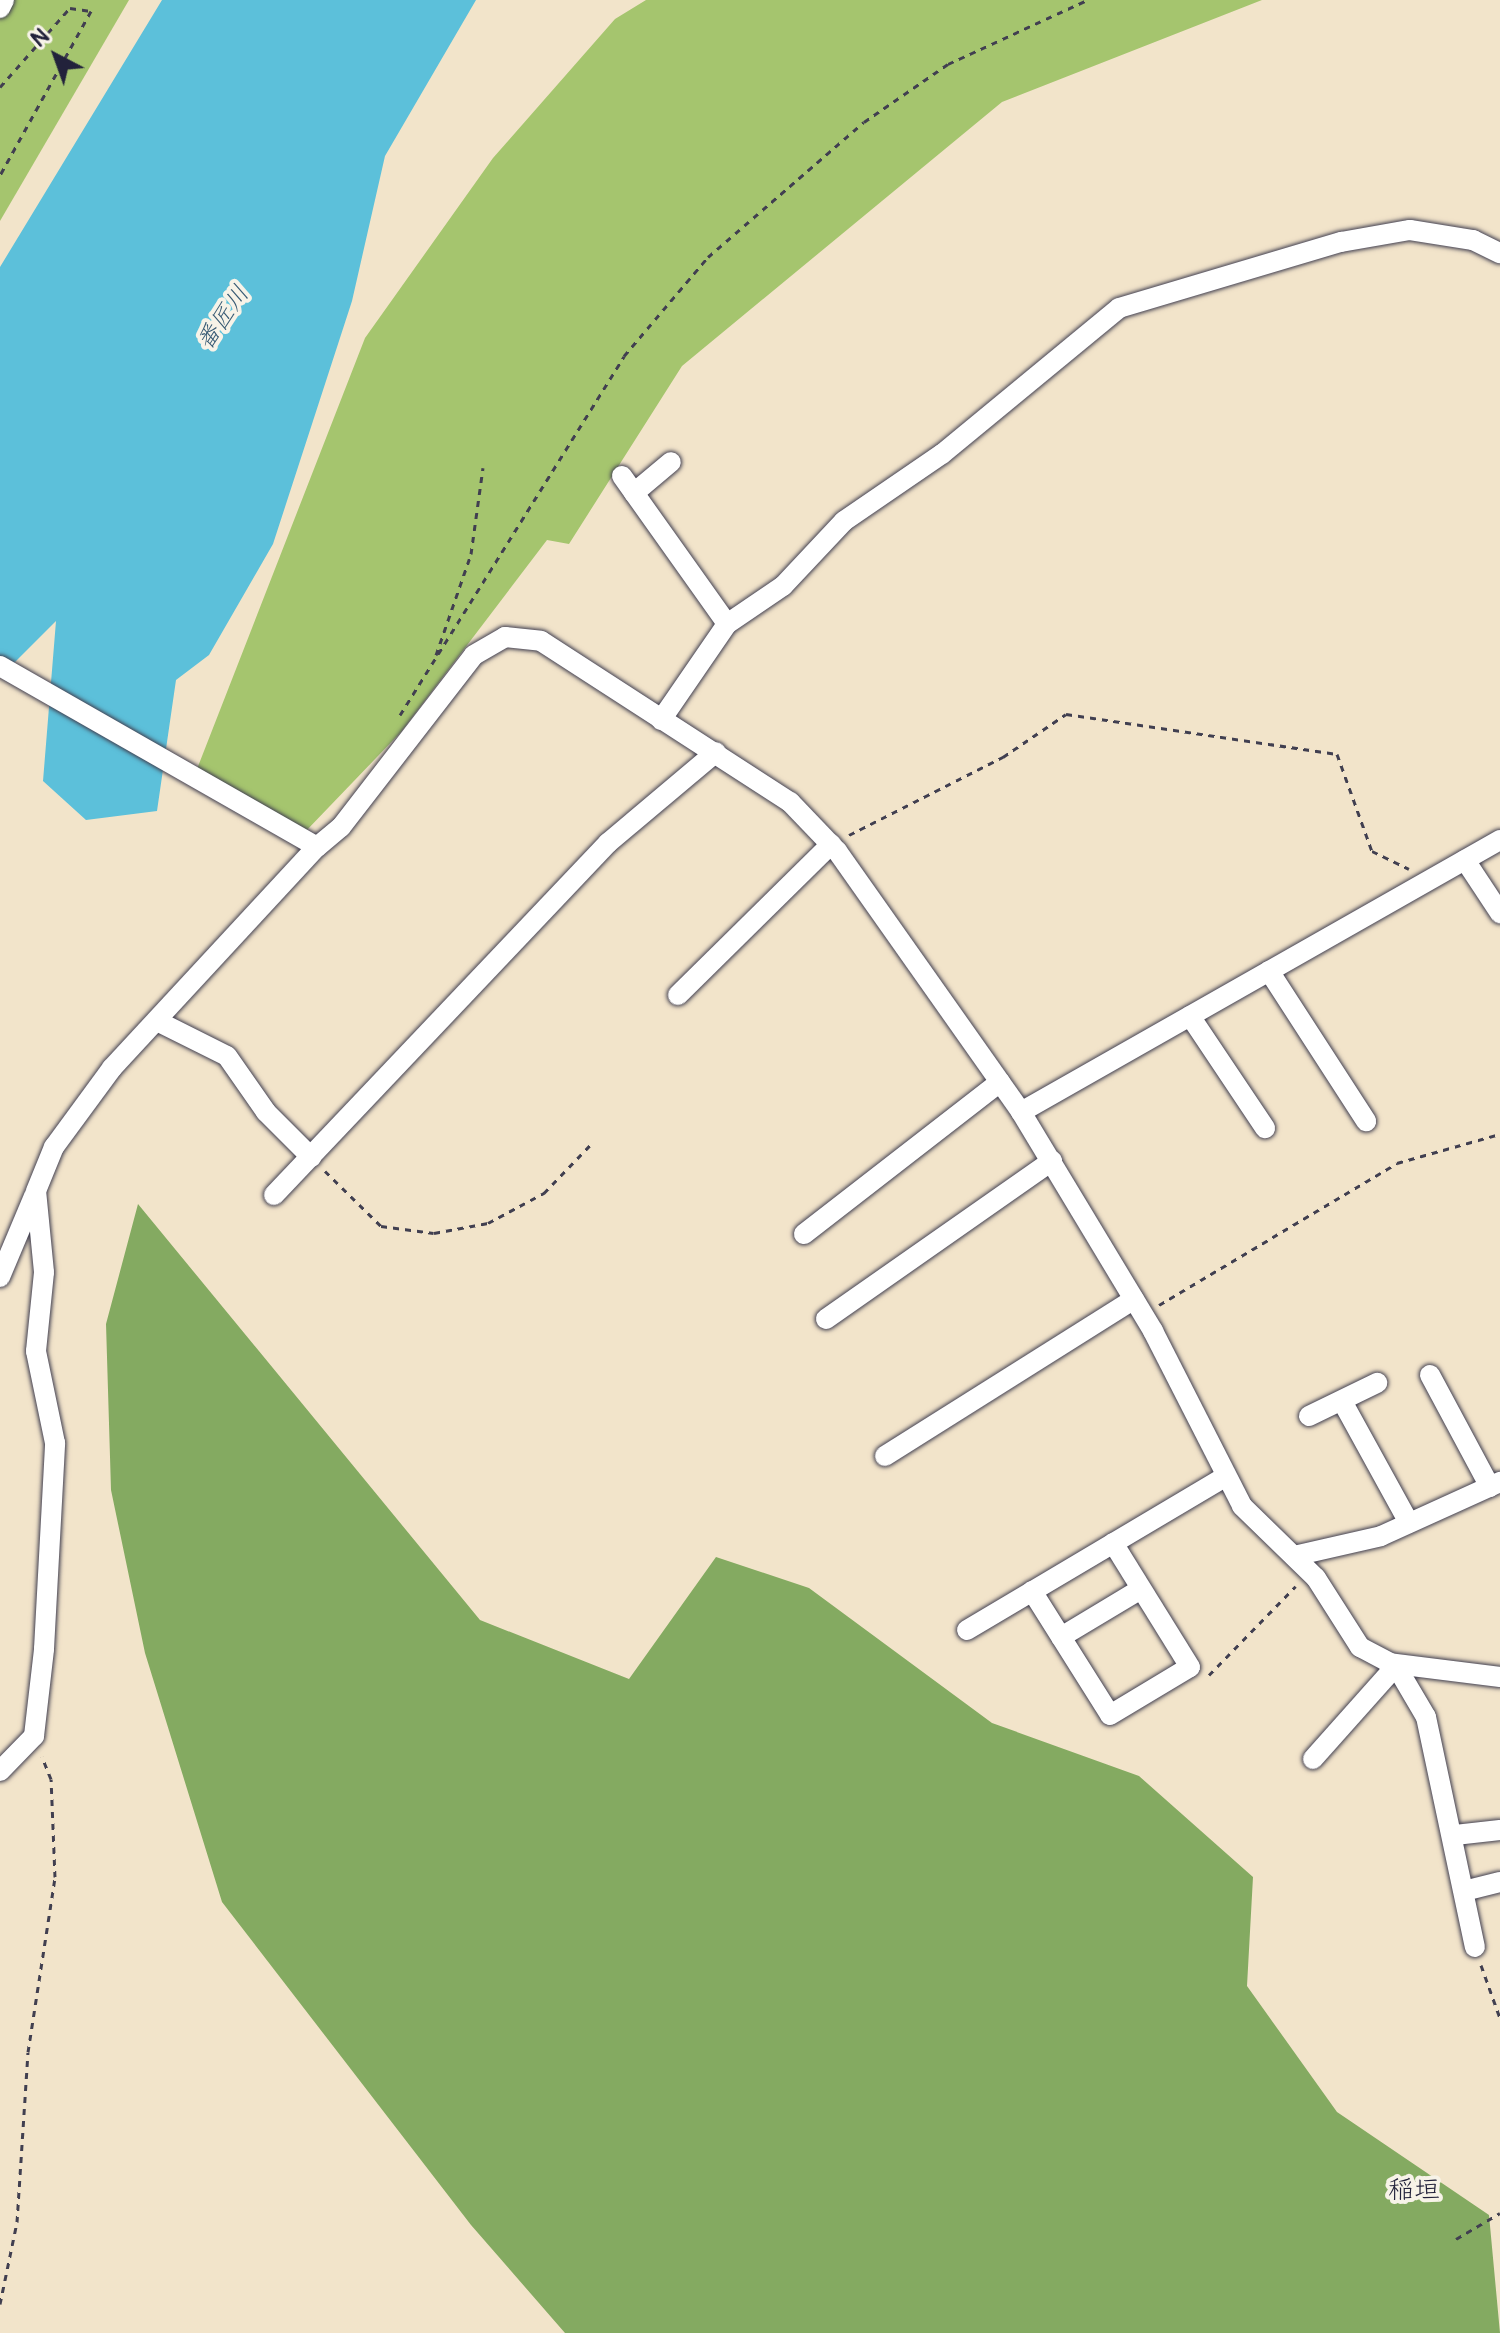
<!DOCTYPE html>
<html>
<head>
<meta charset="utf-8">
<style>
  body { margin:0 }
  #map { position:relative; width:1500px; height:2333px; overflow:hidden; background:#f2e4ca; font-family:Pangolin,"Klee One",sans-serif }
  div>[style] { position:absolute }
  .green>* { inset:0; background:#a5c56e }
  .forest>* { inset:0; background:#84aa61 }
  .water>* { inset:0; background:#5cc0da }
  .path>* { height:3px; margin-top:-1.5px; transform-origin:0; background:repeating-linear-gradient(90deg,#413f50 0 6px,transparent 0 12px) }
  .roads { filter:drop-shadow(0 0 2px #413f50) drop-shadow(0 0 2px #413f50) }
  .minor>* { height:20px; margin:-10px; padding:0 10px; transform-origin:10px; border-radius:10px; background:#fff }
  span { translate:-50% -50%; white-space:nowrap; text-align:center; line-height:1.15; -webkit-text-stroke:8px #f7f3e8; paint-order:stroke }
  .water-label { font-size:24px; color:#365973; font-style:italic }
  .quarter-label { font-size:26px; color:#22223b }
  .north { position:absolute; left:16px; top:16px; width:80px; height:80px; -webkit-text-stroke:6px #f7f3e8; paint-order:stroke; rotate:319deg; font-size:22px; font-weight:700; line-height:32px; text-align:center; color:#22223b }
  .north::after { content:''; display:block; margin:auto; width:28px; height:36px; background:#22223b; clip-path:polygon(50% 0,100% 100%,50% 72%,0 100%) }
</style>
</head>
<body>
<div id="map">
  <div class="green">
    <div style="clip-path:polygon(0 0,129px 0,0 221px)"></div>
    <div style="clip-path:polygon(646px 0,1262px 0,1002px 102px,682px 366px,569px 544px,547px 540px,401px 732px,305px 832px,197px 769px,365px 338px,493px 158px,615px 19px)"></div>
  </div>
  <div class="forest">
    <div style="clip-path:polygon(138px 1204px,480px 1620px,629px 1679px,716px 1557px,809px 1588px,992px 1723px,1139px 1776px,1253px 1877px,1247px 1986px,1337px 2112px,1489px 2215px,1500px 2333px,565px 2333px,471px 2225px,222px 1902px,145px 1653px,111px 1490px,106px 1324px)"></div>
  </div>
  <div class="water">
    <div style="clip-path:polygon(162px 0,476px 0,385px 156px,352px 301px,273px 544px,209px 655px,176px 680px,157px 811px,86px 820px,43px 781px,56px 621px,0 677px,0 267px)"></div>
  </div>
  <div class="path">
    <div style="left:0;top:87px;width:106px;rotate:-48.5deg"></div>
    <div style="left:70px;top:8px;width:21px;rotate:8deg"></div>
    <div style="left:91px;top:11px;width:188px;rotate:119deg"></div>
    <div style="left:436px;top:655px;width:107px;rotate:-70.9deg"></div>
    <div style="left:471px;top:554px;width:87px;rotate:-82.1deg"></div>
    <div style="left:400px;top:715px;width:423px;rotate:-58deg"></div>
    <div style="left:624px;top:356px;width:130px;rotate:-49.7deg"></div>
    <div style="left:708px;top:257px;width:206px;rotate:-40.9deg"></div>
    <div style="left:864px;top:122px;width:102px;rotate:-34.6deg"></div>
    <div style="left:948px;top:64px;width:153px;rotate:-24.7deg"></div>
    <div style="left:849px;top:835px;width:173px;rotate:-26.9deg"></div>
    <div style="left:1003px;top:757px;width:76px;rotate:-34.3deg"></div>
    <div style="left:1066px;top:714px;width:274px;rotate:8.4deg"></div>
    <div style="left:1337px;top:754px;width:103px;rotate:70.2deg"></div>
    <div style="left:1372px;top:851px;width:41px;rotate:25.9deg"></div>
    <div style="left:325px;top:1171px;width:78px;rotate:44.5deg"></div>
    <div style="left:381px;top:1226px;width:53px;rotate:7.5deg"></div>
    <div style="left:434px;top:1233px;width:55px;rotate:-10.5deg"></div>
    <div style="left:488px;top:1223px;width:64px;rotate:-28.2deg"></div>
    <div style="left:544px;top:1193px;width:71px;rotate:-46.1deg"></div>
    <div style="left:1159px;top:1305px;width:277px;rotate:-30.8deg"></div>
    <div style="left:1397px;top:1163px;width:107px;rotate:-15.7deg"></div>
    <div style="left:1209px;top:1675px;width:124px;rotate:-45.7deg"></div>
    <div style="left:1481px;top:1965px;width:56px;rotate:70.3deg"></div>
    <div style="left:1456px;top:2239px;width:51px;rotate:-30.6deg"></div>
    <div style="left:0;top:2304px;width:84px;rotate:-78.3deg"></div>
    <div style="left:17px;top:2222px;width:170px;rotate:-86.3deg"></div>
    <div style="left:28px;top:2052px;width:177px;rotate:-81.2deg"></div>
    <div style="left:55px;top:1877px;width:98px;rotate:-92.3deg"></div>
    <div style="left:51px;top:1779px;width:24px;rotate:-112deg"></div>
  </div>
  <div class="roads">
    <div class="minor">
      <div style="left:0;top:8px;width:9px;rotate:-63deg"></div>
      <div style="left:622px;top:476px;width:181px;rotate:54.6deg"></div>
      <div style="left:634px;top:493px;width:48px;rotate:-40deg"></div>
      <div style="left:0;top:666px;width:365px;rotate:29.7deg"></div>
      <div style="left:317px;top:847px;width:31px;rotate:-40deg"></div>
      <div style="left:341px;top:827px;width:217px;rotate:-52.3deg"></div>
      <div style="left:474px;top:655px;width:36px;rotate:-30deg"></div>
      <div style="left:505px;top:637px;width:36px;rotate:6deg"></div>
      <div style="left:541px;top:641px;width:297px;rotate:32.9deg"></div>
      <div style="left:790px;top:802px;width:68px;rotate:46.2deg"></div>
      <div style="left:837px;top:851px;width:319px;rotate:54.8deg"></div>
      <div style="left:1021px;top:1112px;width:256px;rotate:58.9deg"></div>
      <div style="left:1153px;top:1331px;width:196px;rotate:63deg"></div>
      <div style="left:1242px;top:1506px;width:103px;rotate:44.2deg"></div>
      <div style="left:1316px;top:1578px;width:82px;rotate:57.5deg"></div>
      <div style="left:1360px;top:1647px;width:41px;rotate:27.8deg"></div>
      <div style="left:1396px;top:1666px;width:59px;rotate:59.5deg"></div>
      <div style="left:1426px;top:1717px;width:235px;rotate:78deg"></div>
      <div style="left:661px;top:720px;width:116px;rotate:-55.5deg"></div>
      <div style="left:727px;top:624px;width:68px;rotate:-34.2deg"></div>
      <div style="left:783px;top:586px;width:89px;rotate:-46.8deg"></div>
      <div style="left:844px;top:521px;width:119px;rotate:-34.4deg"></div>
      <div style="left:942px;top:454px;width:229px;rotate:-39.5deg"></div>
      <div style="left:1119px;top:308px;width:232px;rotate:-16.6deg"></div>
      <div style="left:1341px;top:242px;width:70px;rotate:-9.9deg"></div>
      <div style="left:1410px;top:230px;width:64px;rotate:9deg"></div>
      <div style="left:1473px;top:240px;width:30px;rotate:26deg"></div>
      <div style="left:1465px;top:860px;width:64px;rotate:56.6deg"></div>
      <div style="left:1269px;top:971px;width:179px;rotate:57.1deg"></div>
      <div style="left:678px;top:995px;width:215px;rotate:-44.6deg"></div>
      <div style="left:1190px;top:1016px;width:135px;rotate:56.2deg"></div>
      <div style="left:157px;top:1021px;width:78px;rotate:26.6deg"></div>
      <div style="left:227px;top:1056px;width:68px;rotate:55.1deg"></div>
      <div style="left:266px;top:1112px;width:64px;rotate:45deg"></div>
      <div style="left:1021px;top:1112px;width:551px;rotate:-29.59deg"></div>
      <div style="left:274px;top:1195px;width:485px;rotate:-46.5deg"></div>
      <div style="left:608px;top:843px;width:141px;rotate:-40.1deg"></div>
      <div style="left:804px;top:1234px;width:248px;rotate:-37.8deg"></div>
      <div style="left:0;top:1277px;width:88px;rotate:-67.2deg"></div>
      <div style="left:826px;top:1319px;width:276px;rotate:-35deg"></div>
      <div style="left:1430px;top:1375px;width:127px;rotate:61.8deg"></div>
      <div style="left:1342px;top:1401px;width:139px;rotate:61.2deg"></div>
      <div style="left:1309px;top:1416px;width:76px;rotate:-25.9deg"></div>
      <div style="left:885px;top:1456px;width:294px;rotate:-32.2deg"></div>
      <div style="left:1294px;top:1556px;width:89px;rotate:-12.9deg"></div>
      <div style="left:1381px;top:1536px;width:131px;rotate:-24.4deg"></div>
      <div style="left:1032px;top:1591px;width:146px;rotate:57.8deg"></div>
      <div style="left:1110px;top:1715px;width:93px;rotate:-31deg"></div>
      <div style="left:1190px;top:1667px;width:146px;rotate:-121.8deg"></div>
      <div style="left:967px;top:1630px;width:300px;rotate:-30.7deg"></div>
      <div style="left:1061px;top:1637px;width:93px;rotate:-31deg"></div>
      <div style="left:1388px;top:1663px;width:113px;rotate:7.1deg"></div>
      <div style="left:1313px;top:1759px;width:125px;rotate:-48.3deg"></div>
      <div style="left:0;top:1771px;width:49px;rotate:-45.8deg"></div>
      <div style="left:34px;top:1736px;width:88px;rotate:-83.4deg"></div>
      <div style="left:44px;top:1649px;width:206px;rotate:-86.9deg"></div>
      <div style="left:55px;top:1443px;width:94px;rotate:-101.7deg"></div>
      <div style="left:36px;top:1351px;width:79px;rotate:-84.2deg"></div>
      <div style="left:44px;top:1272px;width:81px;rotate:-95.6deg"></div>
      <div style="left:36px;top:1191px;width:48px;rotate:-67.8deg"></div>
      <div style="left:54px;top:1147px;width:98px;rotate:-53.7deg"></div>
      <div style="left:112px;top:1068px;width:301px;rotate:-47.2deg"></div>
      <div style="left:1455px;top:1835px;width:45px;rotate:-6.3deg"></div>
      <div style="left:1464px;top:1891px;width:37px;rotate:-14deg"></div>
    </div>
  </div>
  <div class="water-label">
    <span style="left:223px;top:318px;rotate:-55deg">番匠川</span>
  </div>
  <div class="quarter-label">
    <span style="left:1414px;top:2191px">稲垣</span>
  </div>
  <div class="north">N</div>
</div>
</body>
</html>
